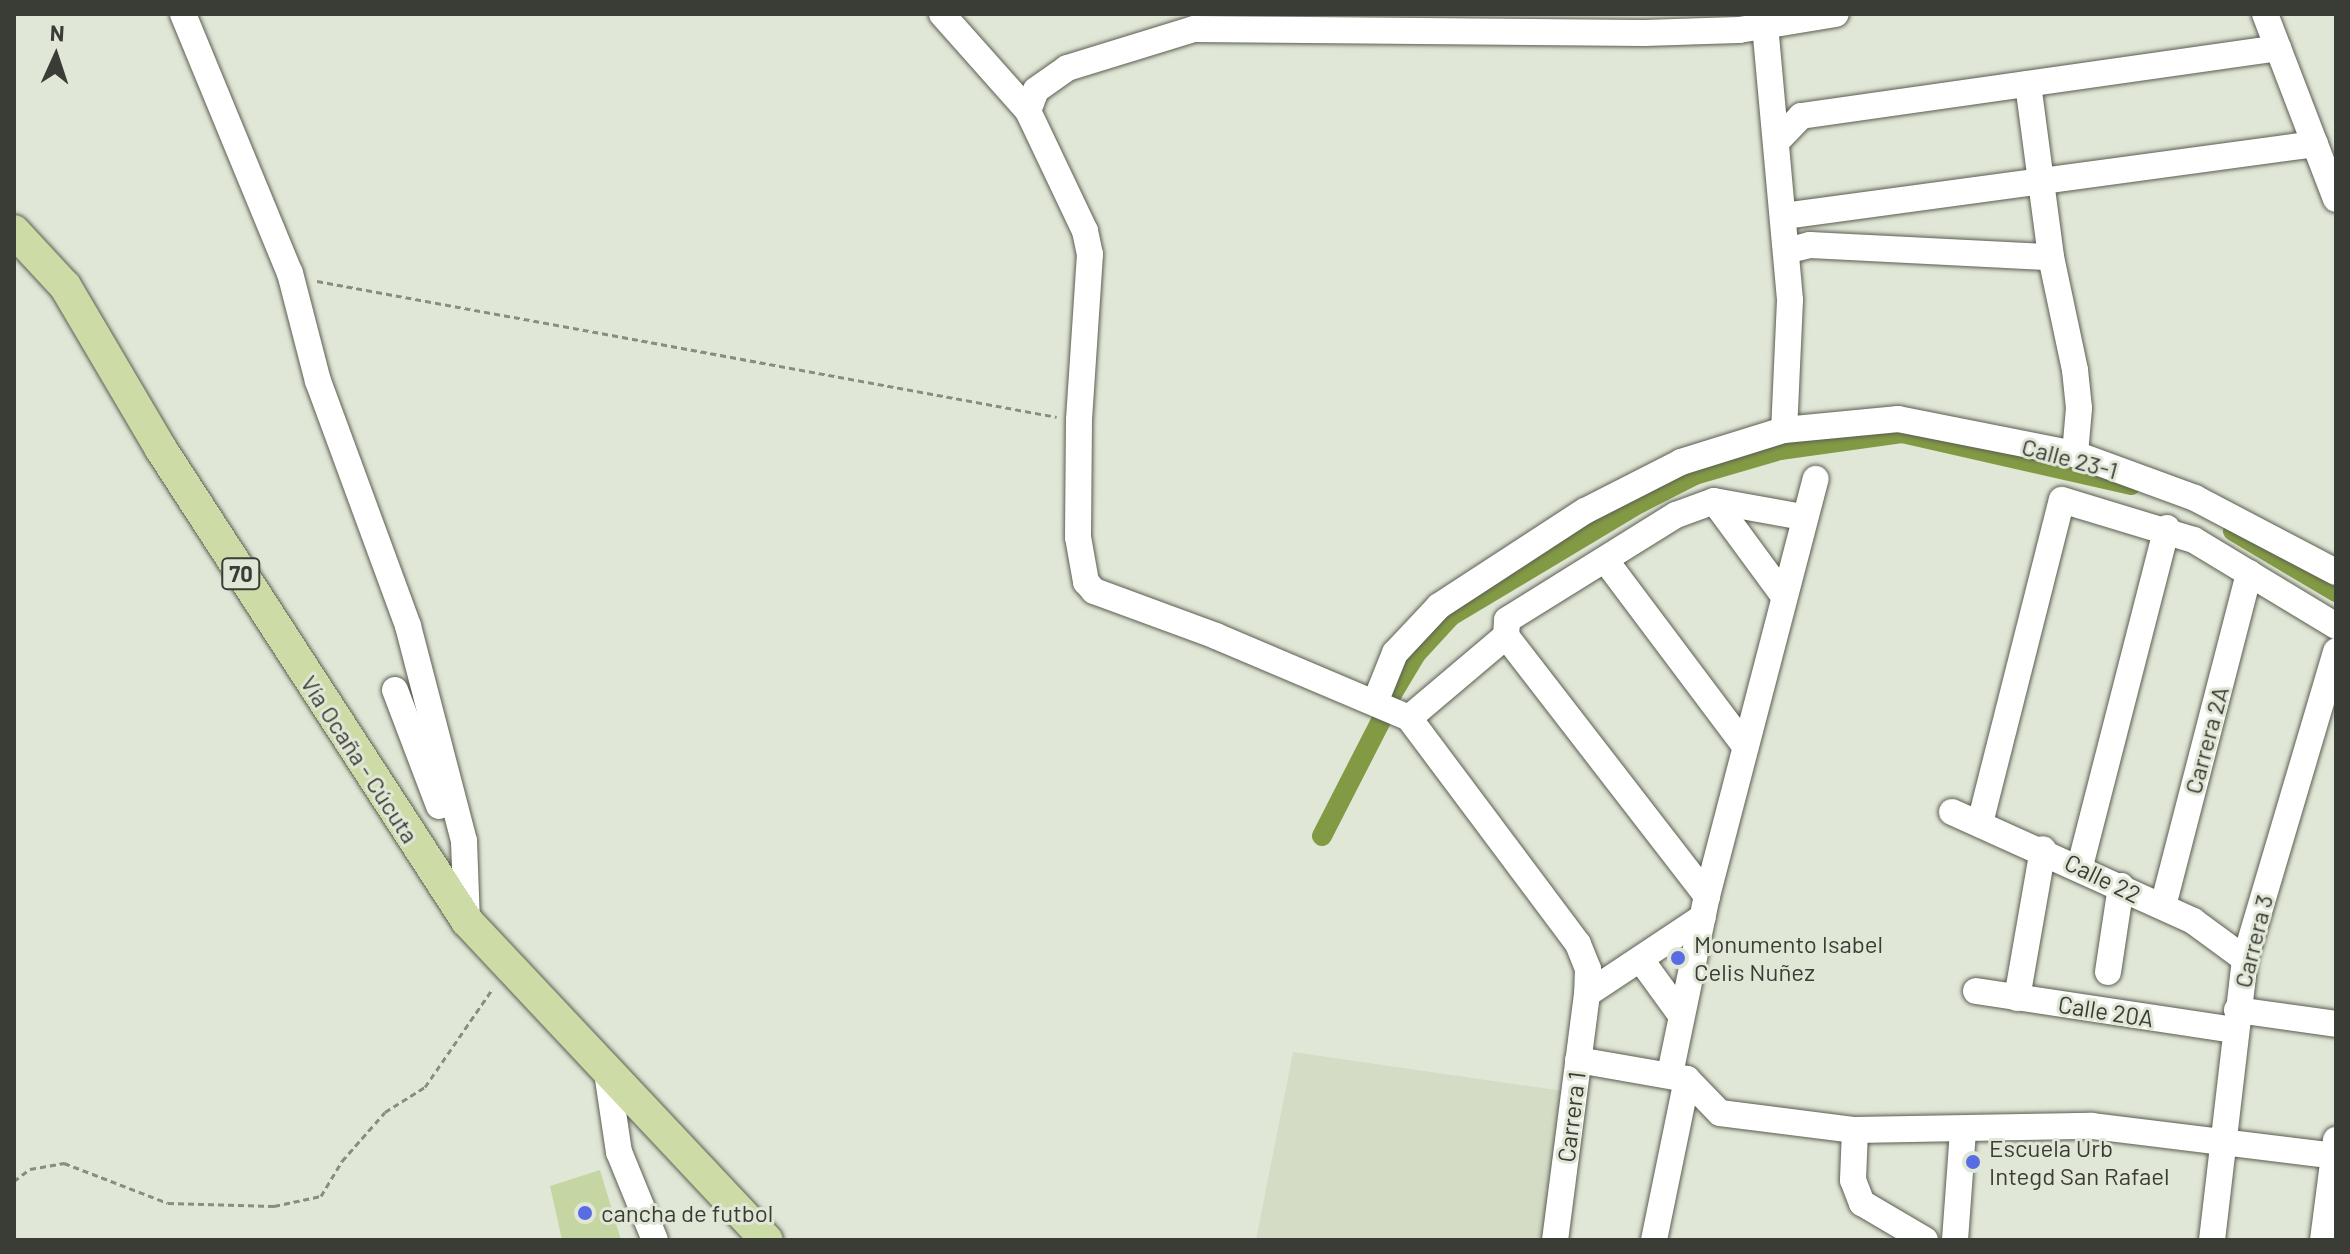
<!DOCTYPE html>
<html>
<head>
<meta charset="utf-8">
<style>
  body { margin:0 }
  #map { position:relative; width:2350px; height:1254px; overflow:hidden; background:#e1e7d7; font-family:Barlow,sans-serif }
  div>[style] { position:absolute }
  .built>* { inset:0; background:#d4dcc5 }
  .green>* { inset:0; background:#c6d6a3 }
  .canal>* { height:20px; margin:-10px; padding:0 10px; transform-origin:10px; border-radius:10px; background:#839a45 }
  .path>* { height:3px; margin-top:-1.5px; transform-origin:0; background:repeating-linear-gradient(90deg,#888c81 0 6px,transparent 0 10px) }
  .roads { filter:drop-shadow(0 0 2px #5a5e51) drop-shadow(0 0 2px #5a5e51) }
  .minor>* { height:26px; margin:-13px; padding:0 13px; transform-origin:13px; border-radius:13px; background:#fff }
  .major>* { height:32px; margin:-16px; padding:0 16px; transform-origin:16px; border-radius:16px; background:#cddca7 }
  .dots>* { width:22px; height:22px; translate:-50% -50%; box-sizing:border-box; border:4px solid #e1e7d7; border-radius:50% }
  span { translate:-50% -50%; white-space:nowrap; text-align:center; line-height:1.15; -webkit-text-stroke:6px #e1e7d7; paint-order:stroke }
  .shield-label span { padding:2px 6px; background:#e1e7d7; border:2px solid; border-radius:6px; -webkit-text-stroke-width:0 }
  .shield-label { font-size:22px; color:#3a3c36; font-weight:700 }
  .street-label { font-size:24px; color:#3a3c36 }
  .poi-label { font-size:24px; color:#3a3c36 }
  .left { translate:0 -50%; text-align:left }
  .frame { position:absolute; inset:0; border:16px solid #3a3c36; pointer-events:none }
  .north { position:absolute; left:16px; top:16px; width:80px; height:80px; -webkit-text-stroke:6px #e1e7d7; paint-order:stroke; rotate:3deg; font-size:22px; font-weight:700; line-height:32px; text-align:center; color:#3a3c36 }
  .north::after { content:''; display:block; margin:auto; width:28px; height:36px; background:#3a3c36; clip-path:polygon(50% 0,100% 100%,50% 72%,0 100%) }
</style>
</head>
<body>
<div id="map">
  <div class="built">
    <div style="clip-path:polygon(1293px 1052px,1563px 1091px,1545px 1240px,1256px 1240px)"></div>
  </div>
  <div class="green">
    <div style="clip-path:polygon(600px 1170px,621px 1240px,562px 1240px,550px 1186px)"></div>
  </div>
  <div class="canal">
    <div style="left:2233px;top:531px;width:120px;rotate:30.6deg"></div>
    <div style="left:1389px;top:699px;width:52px;rotate:-59deg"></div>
    <div style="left:1416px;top:654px;width:52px;rotate:-47.4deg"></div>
    <div style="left:1451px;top:616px;width:220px;rotate:-30.9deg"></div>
    <div style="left:1640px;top:503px;width:62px;rotate:-27deg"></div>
    <div style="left:1695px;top:475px;width:89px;rotate:-16.4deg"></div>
    <div style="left:1780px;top:450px;width:123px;rotate:-7.9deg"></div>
    <div style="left:1902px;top:433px;width:235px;rotate:12.8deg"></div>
    <div style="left:1322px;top:836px;width:136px;rotate:-62.9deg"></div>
  </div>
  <div class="path">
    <div style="left:317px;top:281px;width:752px;rotate:10.41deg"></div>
    <div style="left:14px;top:1181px;width:20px;rotate:-37deg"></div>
    <div style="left:30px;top:1169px;width:35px;rotate:-10deg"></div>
    <div style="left:64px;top:1163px;width:111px;rotate:21deg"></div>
    <div style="left:168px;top:1203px;width:106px;rotate:1.6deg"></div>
    <div style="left:274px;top:1206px;width:48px;rotate:-12deg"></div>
    <div style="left:321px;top:1196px;width:41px;rotate:-59deg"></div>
    <div style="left:342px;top:1161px;width:65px;rotate:-48.7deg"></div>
    <div style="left:385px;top:1112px;width:47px;rotate:-32deg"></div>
    <div style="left:425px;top:1087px;width:120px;rotate:-55.5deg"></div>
  </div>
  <div class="roads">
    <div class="minor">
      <div style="left:183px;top:14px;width:280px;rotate:67.6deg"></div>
      <div style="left:290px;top:273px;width:112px;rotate:75.5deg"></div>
      <div style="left:318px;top:381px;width:261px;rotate:69.8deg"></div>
      <div style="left:408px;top:626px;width:222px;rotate:75.4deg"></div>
      <div style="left:464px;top:841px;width:80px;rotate:87.9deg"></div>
      <div style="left:942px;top:14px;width:130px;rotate:48.4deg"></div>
      <div style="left:1028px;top:111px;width:133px;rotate:64.6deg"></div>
      <div style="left:1085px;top:231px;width:24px;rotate:78deg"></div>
      <div style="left:1090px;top:254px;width:166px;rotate:93.8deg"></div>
      <div style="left:1079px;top:420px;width:117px;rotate:90.5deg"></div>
      <div style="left:1078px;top:537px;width:46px;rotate:79.9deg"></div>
      <div style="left:1086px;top:582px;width:12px;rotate:48deg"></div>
      <div style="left:1094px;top:591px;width:130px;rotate:20.2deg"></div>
      <div style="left:1216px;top:636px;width:210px;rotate:23deg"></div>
      <div style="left:1409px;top:718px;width:282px;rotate:53.2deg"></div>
      <div style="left:1578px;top:944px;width:27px;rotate:68deg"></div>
      <div style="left:1588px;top:969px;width:25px;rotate:92deg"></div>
      <div style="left:1587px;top:994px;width:248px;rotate:97.4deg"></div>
      <div style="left:2265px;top:14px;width:198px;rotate:69deg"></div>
      <div style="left:1765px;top:25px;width:276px;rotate:84.8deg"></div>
      <div style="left:1790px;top:300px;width:130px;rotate:92.6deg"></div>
      <div style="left:2028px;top:84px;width:175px;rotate:82.4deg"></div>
      <div style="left:2051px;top:257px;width:116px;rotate:78deg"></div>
      <div style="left:2075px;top:370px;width:38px;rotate:84deg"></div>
      <div style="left:2079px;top:408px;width:46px;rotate:95deg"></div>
      <div style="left:1028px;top:111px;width:22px;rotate:-69deg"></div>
      <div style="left:1036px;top:90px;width:38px;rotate:-35deg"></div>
      <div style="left:1067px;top:68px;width:133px;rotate:-17.1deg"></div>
      <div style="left:1194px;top:29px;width:450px;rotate:0.5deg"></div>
      <div style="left:1644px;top:33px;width:95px;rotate:-1.8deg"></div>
      <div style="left:1739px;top:30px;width:98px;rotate:-9.4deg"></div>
      <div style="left:1779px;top:139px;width:32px;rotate:-46deg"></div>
      <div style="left:1801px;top:116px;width:482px;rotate:-8.1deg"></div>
      <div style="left:1784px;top:216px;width:536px;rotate:-7.72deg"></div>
      <div style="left:1786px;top:251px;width:25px;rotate:-14deg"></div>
      <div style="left:1810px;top:245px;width:241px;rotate:2.9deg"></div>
      <div style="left:1714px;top:501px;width:117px;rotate:53.7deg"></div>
      <div style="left:1606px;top:561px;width:231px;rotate:53.1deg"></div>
      <div style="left:1506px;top:636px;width:329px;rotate:52.3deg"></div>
      <div style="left:395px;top:690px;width:124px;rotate:69.2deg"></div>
      <div style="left:1376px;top:700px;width:51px;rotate:-68deg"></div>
      <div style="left:1395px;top:653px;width:64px;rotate:-46.9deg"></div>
      <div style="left:1439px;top:606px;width:174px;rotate:-33.1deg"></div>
      <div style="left:1585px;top:511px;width:108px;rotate:-27deg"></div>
      <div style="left:1681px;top:462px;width:108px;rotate:-17.3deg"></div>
      <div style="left:1784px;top:430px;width:115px;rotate:-5.5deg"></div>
      <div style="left:1898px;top:419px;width:180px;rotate:11.2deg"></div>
      <div style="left:2075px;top:454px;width:128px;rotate:20.1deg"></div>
      <div style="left:2195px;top:498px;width:159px;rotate:27.7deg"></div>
      <div style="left:1409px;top:718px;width:127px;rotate:-40.2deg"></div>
      <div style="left:1506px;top:636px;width:16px;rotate:-86deg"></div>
      <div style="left:1507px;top:620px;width:199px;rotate:-31.9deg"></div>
      <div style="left:1676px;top:515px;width:40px;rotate:-20.2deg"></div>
      <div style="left:1714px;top:501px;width:90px;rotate:10.2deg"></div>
      <div style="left:1952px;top:812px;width:265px;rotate:24.3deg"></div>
      <div style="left:2193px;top:921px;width:64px;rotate:36.2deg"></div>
      <div style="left:1980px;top:823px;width:333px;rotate:-75.8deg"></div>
      <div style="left:2062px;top:500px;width:138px;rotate:16.9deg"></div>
      <div style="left:2194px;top:540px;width:166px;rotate:31.2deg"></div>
      <div style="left:2080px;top:866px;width:349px;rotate:-75.6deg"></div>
      <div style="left:2163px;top:906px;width:344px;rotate:-75.5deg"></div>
      <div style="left:1641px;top:960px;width:68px;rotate:54deg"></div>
      <div style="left:2108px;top:972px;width:87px;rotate:-81.4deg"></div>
      <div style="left:1976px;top:991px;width:262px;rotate:8.6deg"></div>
      <div style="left:1587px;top:994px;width:139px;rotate:-33.6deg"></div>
      <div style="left:2017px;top:998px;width:151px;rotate:-80.1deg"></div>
      <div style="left:2237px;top:1010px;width:100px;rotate:8deg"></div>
      <div style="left:1578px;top:1060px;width:111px;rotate:9.9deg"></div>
      <div style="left:1687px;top:1079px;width:47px;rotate:45.9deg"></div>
      <div style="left:1720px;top:1113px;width:136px;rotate:7.2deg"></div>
      <div style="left:1855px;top:1130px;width:237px;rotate:-1deg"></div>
      <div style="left:2092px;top:1126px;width:246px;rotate:7deg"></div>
      <div style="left:607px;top:1072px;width:81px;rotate:81.5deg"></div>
      <div style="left:619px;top:1152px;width:95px;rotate:67.8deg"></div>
      <div style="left:1670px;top:1074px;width:182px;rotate:-78.3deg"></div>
      <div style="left:1707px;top:896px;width:431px;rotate:-75.4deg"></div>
      <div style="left:1855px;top:1130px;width:50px;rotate:92.3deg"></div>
      <div style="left:1853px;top:1180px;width:25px;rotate:69deg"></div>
      <div style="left:1862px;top:1203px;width:73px;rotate:30.4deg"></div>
      <div style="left:1654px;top:1240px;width:164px;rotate:-78.4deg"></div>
      <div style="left:1955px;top:1240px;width:110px;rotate:-85.8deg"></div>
      <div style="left:2212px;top:1240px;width:283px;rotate:-83.3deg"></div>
      <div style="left:2245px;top:959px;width:321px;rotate:-73.5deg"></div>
      <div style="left:2323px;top:1240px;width:101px;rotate:-82.6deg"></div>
    </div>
    <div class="major">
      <div style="left:14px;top:231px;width:75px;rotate:47.2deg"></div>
      <div style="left:65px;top:286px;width:189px;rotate:59.5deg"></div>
      <div style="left:161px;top:449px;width:563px;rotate:57.04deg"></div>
      <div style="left:467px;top:921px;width:438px;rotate:46.8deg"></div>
    </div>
  </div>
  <div class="dots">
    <div style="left:1678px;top:958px;background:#586de3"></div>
    <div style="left:1973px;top:1162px;background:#586de3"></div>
    <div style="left:585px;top:1213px;background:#586de3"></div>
  </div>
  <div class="shield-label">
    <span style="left:241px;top:574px">70</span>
  </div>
  <div class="street-label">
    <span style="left:2070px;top:458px;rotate:15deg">Calle 23-1</span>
    <span style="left:2206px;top:740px;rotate:-75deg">Carrera 2A</span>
    <span style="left:360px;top:759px;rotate:57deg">Vía Ocaña - Cúcuta</span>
    <span style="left:2103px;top:878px;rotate:26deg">Calle 22</span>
    <span style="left:2253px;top:941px;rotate:-76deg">Carrera 3</span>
    <span style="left:2106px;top:1011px;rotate:9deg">Calle 20A</span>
    <span style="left:1571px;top:1117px;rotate:-83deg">Carrera 1</span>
  </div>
  <div class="poi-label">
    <span class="left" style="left:1694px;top:958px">Monumento Isabel<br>Celis Nuñez</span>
    <span class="left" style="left:1989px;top:1162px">Escuela Urb<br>Integd San Rafael</span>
    <span class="left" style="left:601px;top:1213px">cancha de futbol</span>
  </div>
  <div class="frame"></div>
  <div class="north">N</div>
</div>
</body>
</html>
